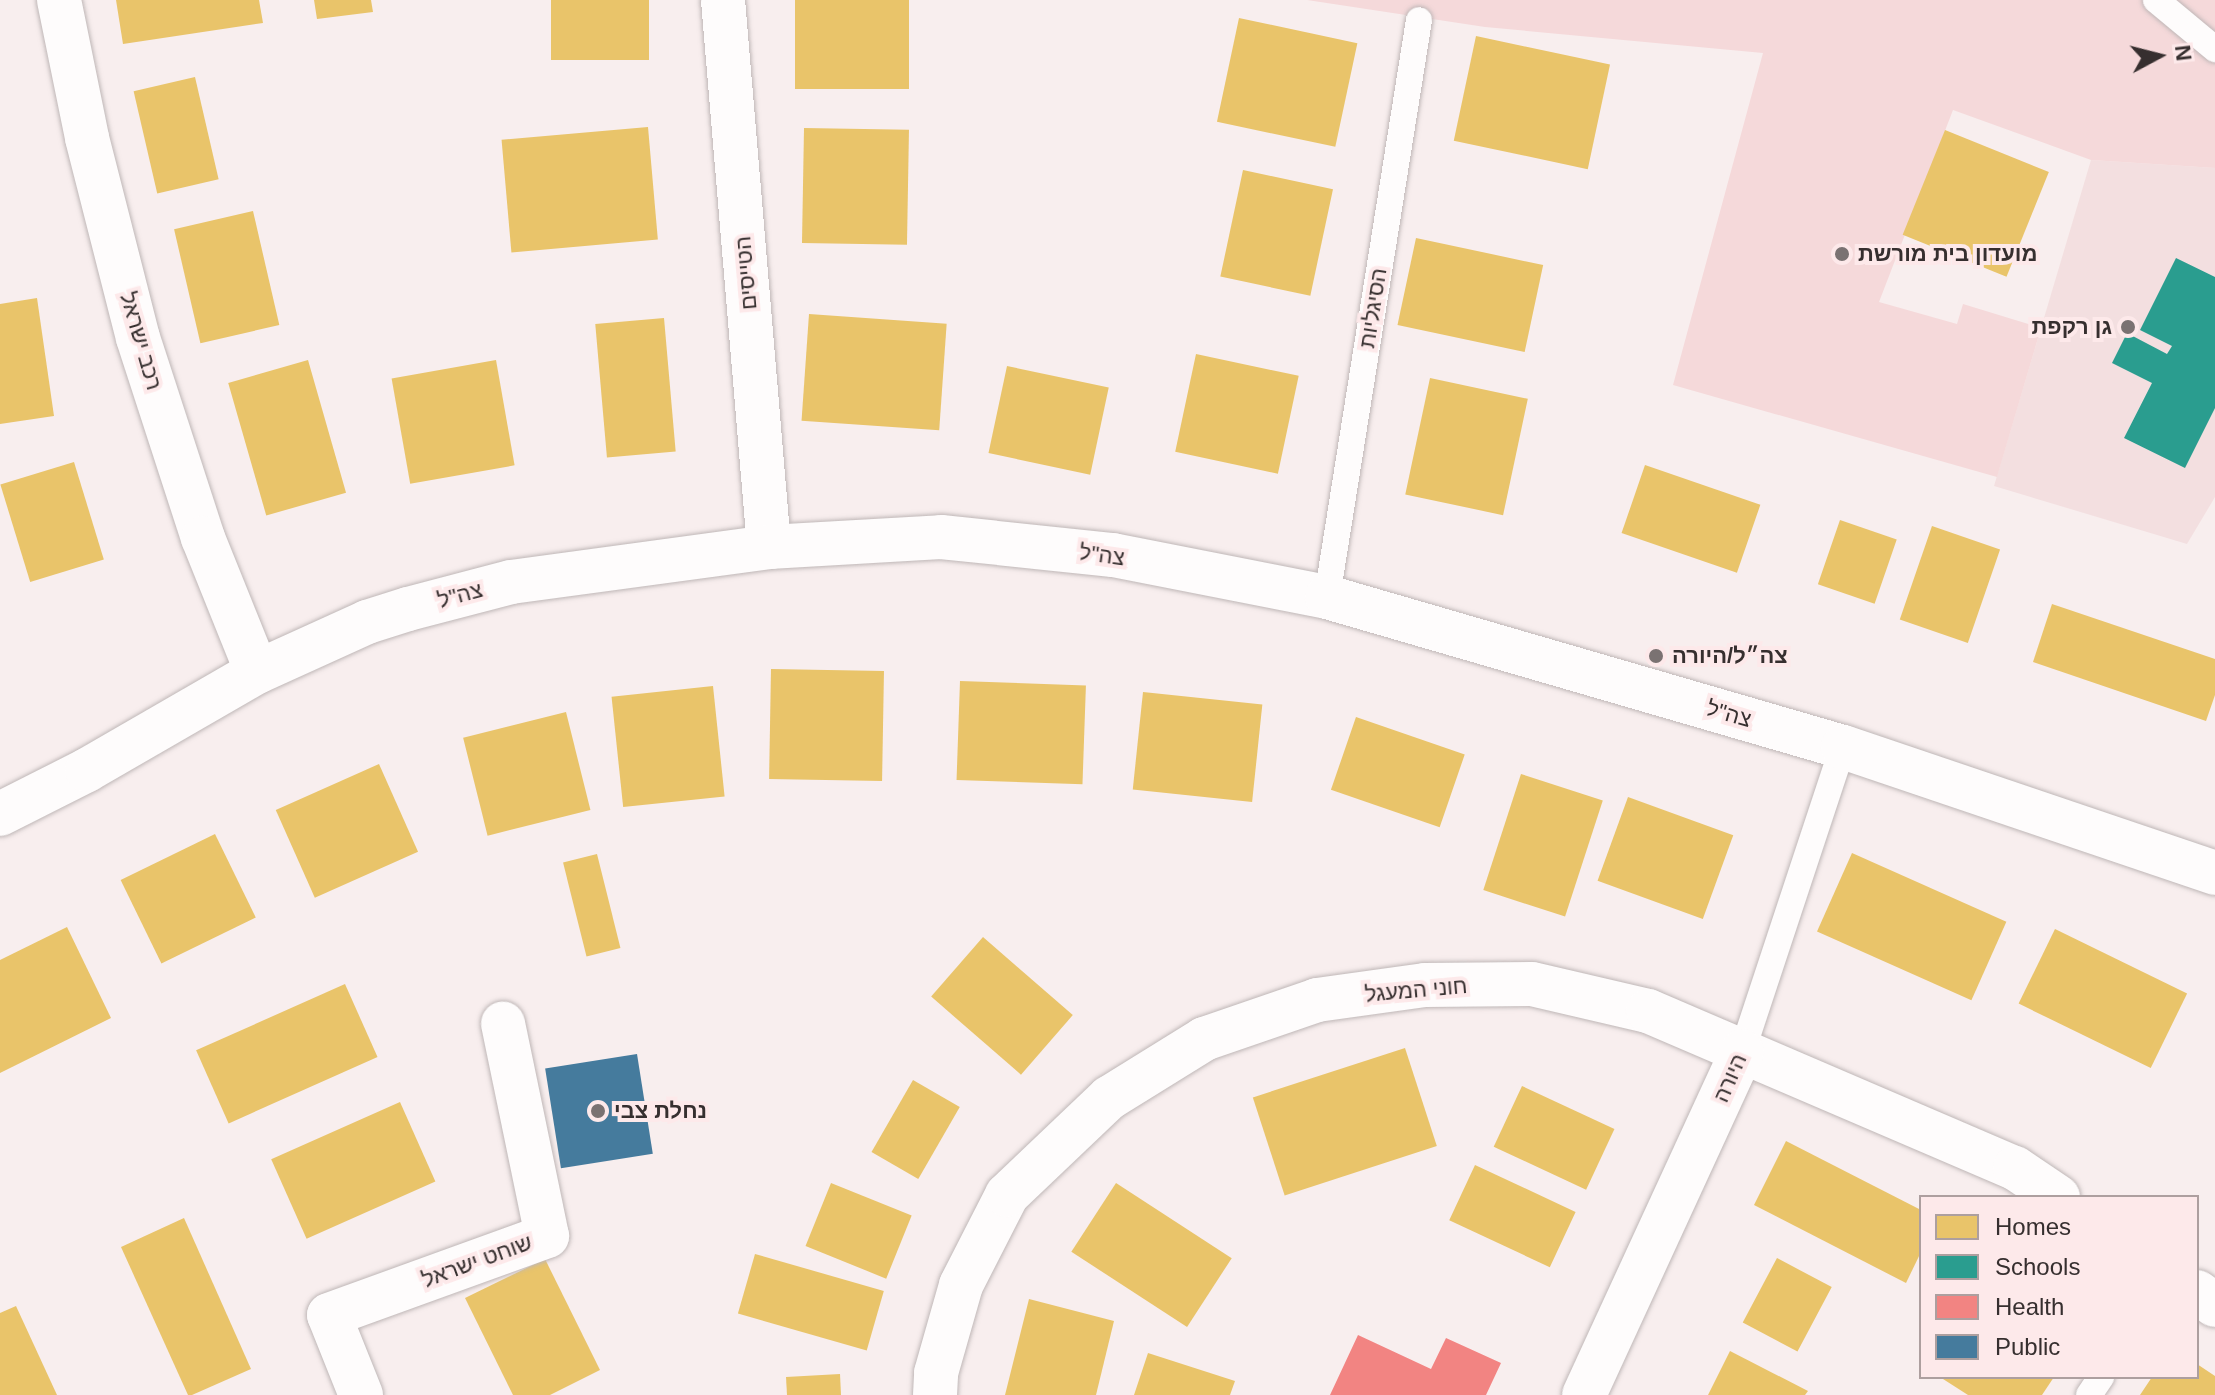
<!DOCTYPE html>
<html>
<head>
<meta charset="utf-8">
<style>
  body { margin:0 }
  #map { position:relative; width:2215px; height:1395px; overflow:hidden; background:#f8eeee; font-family:Helvetica,"Noto Sans Hebrew",sans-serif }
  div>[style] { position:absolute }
  .built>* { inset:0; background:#f3dfe0 }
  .green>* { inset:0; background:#f5d9da }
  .homes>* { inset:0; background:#e9c46a; transform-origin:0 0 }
  .schools>* { inset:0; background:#2a9d8f }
  .health>* { inset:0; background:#f28482 }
  .public>* { inset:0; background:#457b9d; transform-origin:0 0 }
  .roads { filter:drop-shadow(0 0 2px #bfb7b7) drop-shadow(0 0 2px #bfb7b7) }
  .lane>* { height:26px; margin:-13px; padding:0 13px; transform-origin:13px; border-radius:13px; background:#fefcfc }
  .street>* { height:44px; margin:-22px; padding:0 22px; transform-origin:22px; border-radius:22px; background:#fefcfc }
  .dots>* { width:22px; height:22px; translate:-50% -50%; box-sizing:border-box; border:4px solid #fde9ea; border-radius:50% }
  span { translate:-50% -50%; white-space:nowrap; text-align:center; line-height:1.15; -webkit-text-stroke:8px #fde9ea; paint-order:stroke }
  .poi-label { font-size:22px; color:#362f2f; font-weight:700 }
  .left { translate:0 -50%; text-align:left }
  .right { translate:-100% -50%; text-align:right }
  .street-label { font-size:22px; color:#362f2f }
  .legend { position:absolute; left:1919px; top:1195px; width:280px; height:184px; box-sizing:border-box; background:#fde9ea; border:2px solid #ad9f9f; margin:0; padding:10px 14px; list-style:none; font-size:24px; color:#362f2f }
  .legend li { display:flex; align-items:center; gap:16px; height:40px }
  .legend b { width:40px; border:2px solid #ad9f9f }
  .north { position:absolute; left:2119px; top:16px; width:80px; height:80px; -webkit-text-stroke:6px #fde9ea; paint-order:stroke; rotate:83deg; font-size:22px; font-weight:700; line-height:32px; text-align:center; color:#362f2f }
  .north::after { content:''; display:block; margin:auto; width:28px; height:36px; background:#362f2f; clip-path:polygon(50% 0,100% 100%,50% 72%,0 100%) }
</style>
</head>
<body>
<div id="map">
  <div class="built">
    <div style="clip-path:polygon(2091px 160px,2215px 168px,2215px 497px,2187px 544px,1994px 486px)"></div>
  </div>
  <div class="green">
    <div style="clip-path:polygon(1307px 0,2215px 0,2215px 168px,2091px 160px,1953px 110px,1879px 302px,1957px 324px,1963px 304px,2041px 328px,1997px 477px,1673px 385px,1763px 53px,1485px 27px)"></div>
  </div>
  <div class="homes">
    <div style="clip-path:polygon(116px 0,259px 0,263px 23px,123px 44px)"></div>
    <div style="clip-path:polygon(314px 0,371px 0,373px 12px,317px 19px)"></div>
    <div style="left:551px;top:0;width:98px;height:60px"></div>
    <div style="left:795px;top:0;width:114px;height:89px"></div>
    <div style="left:1239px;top:18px;width:121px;height:106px;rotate:12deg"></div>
    <div style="left:1476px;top:36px;width:137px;height:107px;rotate:12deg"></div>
    <div style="left:195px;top:77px;width:105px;height:63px;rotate:77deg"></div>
    <div style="left:648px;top:127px;width:113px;height:147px;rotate:85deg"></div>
    <div style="left:804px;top:128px;width:105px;height:115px;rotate:1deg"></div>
    <div style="left:1945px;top:130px;width:112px;height:113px;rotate:22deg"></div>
    <div style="left:1243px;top:170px;width:92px;height:109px;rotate:12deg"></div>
    <div style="left:253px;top:211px;width:117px;height:81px;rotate:77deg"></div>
    <div style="left:1416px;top:238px;width:130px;height:89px;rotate:12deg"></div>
    <div style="clip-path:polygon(37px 298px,54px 416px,0 424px,0 304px)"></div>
    <div style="left:809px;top:314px;width:138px;height:107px;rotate:4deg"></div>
    <div style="left:664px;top:318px;width:134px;height:69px;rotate:85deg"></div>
    <div style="left:1196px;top:354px;width:105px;height:100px;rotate:12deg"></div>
    <div style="left:308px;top:360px;width:138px;height:83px;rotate:74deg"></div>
    <div style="left:496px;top:360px;width:107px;height:106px;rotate:80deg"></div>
    <div style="left:1007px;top:366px;width:104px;height:89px;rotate:12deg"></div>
    <div style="left:1430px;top:378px;width:100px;height:119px;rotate:12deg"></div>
    <div style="left:74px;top:462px;width:102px;height:77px;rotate:73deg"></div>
    <div style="left:1645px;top:465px;width:122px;height:72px;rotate:19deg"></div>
    <div style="left:1840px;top:520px;width:60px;height:68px;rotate:19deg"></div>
    <div style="left:1932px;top:526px;width:72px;height:99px;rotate:19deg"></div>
    <div style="clip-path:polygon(2052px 604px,2215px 659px,2215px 695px,2206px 721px,2033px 662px)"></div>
    <div style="left:771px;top:669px;width:113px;height:110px;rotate:1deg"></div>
    <div style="left:960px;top:681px;width:126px;height:99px;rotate:2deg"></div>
    <div style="left:713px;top:686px;width:111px;height:102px;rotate:84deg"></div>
    <div style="left:1143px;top:692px;width:120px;height:98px;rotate:6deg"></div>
    <div style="left:566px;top:712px;width:101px;height:106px;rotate:76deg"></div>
    <div style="left:1356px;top:717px;width:115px;height:77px;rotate:19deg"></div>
    <div style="left:379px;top:764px;width:96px;height:113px;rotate:66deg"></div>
    <div style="left:1521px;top:774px;width:86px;height:122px;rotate:18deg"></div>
    <div style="left:1628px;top:797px;width:112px;height:89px;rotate:20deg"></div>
    <div style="left:215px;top:834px;width:93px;height:105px;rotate:64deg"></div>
    <div style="left:1852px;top:853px;width:169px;height:86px;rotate:24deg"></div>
    <div style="left:597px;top:854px;width:97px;height:35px;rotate:76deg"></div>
    <div style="clip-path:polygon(67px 927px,111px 1018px,0 1073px,0 960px)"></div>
    <div style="left:2055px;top:929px;width:147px;height:83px;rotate:26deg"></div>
    <div style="left:983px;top:937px;width:119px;height:79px;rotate:41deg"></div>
    <div style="left:345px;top:984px;width:80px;height:163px;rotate:66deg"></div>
    <div style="left:1405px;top:1048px;width:103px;height:160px;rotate:72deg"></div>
    <div style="left:913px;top:1080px;width:54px;height:83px;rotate:30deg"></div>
    <div style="left:1522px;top:1086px;width:102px;height:67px;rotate:25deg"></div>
    <div style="left:400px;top:1102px;width:87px;height:141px;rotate:66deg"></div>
    <div style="clip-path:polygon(1786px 1141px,1921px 1210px,1921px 1252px,1906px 1283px,1754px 1205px)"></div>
    <div style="left:1475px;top:1165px;width:111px;height:61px;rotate:25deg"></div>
    <div style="left:831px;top:1183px;width:87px;height:68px;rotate:22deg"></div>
    <div style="left:1116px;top:1183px;width:138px;height:82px;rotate:33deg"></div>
    <div style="clip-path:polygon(184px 1218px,251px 1369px,192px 1395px,188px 1395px,121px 1247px)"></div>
    <div style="left:755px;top:1254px;width:134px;height:62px;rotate:16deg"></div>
    <div style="left:1777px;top:1258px;width:62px;height:73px;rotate:28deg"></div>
    <div style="clip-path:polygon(545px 1259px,600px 1370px,550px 1395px,513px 1395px,465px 1298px)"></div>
    <div style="clip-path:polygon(1029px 1299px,1114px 1321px,1096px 1395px,1005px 1395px)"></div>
    <div style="clip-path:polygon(16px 1306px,57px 1395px,0 1395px,0 1313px)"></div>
    <div style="clip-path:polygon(1730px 1351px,1808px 1391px,1805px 1395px,1708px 1395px)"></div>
    <div style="clip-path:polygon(1148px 1353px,1235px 1381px,1230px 1395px,1134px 1395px)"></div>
    <div style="clip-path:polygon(2197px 1364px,2215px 1376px,2215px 1395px,2140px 1395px,2152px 1377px,2197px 1377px)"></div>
    <div style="clip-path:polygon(840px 1374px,841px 1395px,787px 1395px,786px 1377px)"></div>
    <div style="clip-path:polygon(1945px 1377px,2054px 1377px,2042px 1395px,1968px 1395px,1943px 1379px)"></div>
  </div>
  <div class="schools">
    <div style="clip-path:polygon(2176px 258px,2215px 277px,2215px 408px,2185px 468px,2124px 438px,2152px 383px,2112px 363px,2127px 333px,2167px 354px,2172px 346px,2140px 330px)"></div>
  </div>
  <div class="health">
    <div style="clip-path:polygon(1358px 1335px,1431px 1369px,1446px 1338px,1501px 1363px,1486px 1395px,1330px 1395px)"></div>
  </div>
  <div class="public">
    <div style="left:637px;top:1054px;width:101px;height:93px;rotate:81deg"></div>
  </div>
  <div class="roads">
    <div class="lane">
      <div style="left:2156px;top:0;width:77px;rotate:39.7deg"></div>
      <div style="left:1327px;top:597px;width:584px;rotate:-80.94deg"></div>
      <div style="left:1742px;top:1052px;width:321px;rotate:-71.7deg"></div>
      <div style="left:2089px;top:1395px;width:22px;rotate:-56deg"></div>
    </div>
    <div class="street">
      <div style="left:59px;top:0;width:141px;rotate:78.5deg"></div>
      <div style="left:87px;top:138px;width:206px;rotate:75.7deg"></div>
      <div style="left:138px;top:338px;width:210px;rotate:72deg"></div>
      <div style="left:203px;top:538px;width:144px;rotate:68.1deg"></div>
      <div style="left:723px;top:0;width:549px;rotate:85.19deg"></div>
      <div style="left:0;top:814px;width:97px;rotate:-26.8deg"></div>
      <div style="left:87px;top:770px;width:196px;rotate:-30deg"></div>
      <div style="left:257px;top:672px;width:121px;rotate:-24.4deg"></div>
      <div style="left:367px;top:622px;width:43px;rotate:-17.6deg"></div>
      <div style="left:408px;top:609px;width:106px;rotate:-14.7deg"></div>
      <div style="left:511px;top:582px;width:260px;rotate:-7.7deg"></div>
      <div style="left:769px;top:547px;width:172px;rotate:-3.3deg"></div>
      <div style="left:941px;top:537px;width:173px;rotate:6deg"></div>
      <div style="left:1113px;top:555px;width:218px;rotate:11.1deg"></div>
      <div style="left:1327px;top:597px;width:537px;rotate:16.21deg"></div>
      <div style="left:1843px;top:747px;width:393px;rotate:18.7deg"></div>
      <div style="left:2197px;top:1292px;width:22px;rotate:36deg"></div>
      <div style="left:361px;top:1395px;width:86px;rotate:-111.8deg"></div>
      <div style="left:329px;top:1315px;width:232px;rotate:-19.9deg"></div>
      <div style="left:547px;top:1236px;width:217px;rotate:-101.7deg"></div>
      <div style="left:935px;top:1395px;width:22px;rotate:-87deg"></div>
      <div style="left:936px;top:1373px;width:91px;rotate:-74.1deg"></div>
      <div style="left:961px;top:1285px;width:101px;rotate:-62.9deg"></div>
      <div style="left:1007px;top:1195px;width:141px;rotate:-43.6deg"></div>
      <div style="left:1109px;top:1098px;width:112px;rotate:-31.8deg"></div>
      <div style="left:1204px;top:1039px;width:120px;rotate:-19deg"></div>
      <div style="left:1317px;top:1000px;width:109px;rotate:-7.9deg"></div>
      <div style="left:1425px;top:985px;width:107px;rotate:-0.5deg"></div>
      <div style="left:1532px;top:984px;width:119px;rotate:13.1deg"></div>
      <div style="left:1648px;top:1011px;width:399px;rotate:23.2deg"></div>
      <div style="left:2015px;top:1168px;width:52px;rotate:34deg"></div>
      <div style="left:1584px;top:1395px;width:378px;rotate:-65.3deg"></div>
    </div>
  </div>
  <div class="dots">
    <div style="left:1842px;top:254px;background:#7a7272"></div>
    <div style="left:2128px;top:327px;background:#7a7272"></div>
    <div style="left:1656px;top:656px;background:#7a7272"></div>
    <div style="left:598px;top:1111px;background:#7a7272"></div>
  </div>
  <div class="poi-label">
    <span class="left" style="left:1858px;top:254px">מועדון בית מורשת</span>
    <span class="right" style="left:2112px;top:327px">גן רקפת</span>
    <span class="left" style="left:1672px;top:656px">צה״ל/היורה</span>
    <span class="left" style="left:614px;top:1111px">נחלת צבי</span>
  </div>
  <div class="street-label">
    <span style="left:746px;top:273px;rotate:-95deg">הטייסים</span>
    <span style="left:1373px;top:308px;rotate:-81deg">הסיגליות</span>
    <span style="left:141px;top:341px;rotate:74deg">רכב ישראל</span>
    <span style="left:1102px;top:555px;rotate:8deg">צה"ל</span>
    <span style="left:460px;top:595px;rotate:-15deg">צה"ל</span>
    <span style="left:1729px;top:714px;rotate:16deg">צה"ל</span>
    <span style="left:1416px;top:990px;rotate:-5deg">חוני המעגל</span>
    <span style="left:1730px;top:1078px;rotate:-66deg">היורה</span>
    <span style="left:477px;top:1261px;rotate:-20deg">שוחט ישראל</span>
  </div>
  <ul class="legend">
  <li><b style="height:22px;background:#e9c46a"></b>Homes</li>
  <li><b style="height:22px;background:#2a9d8f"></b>Schools</li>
  <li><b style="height:22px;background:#f28482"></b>Health</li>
  <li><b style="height:22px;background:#457b9d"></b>Public</li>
  </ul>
  <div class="north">N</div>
</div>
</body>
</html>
